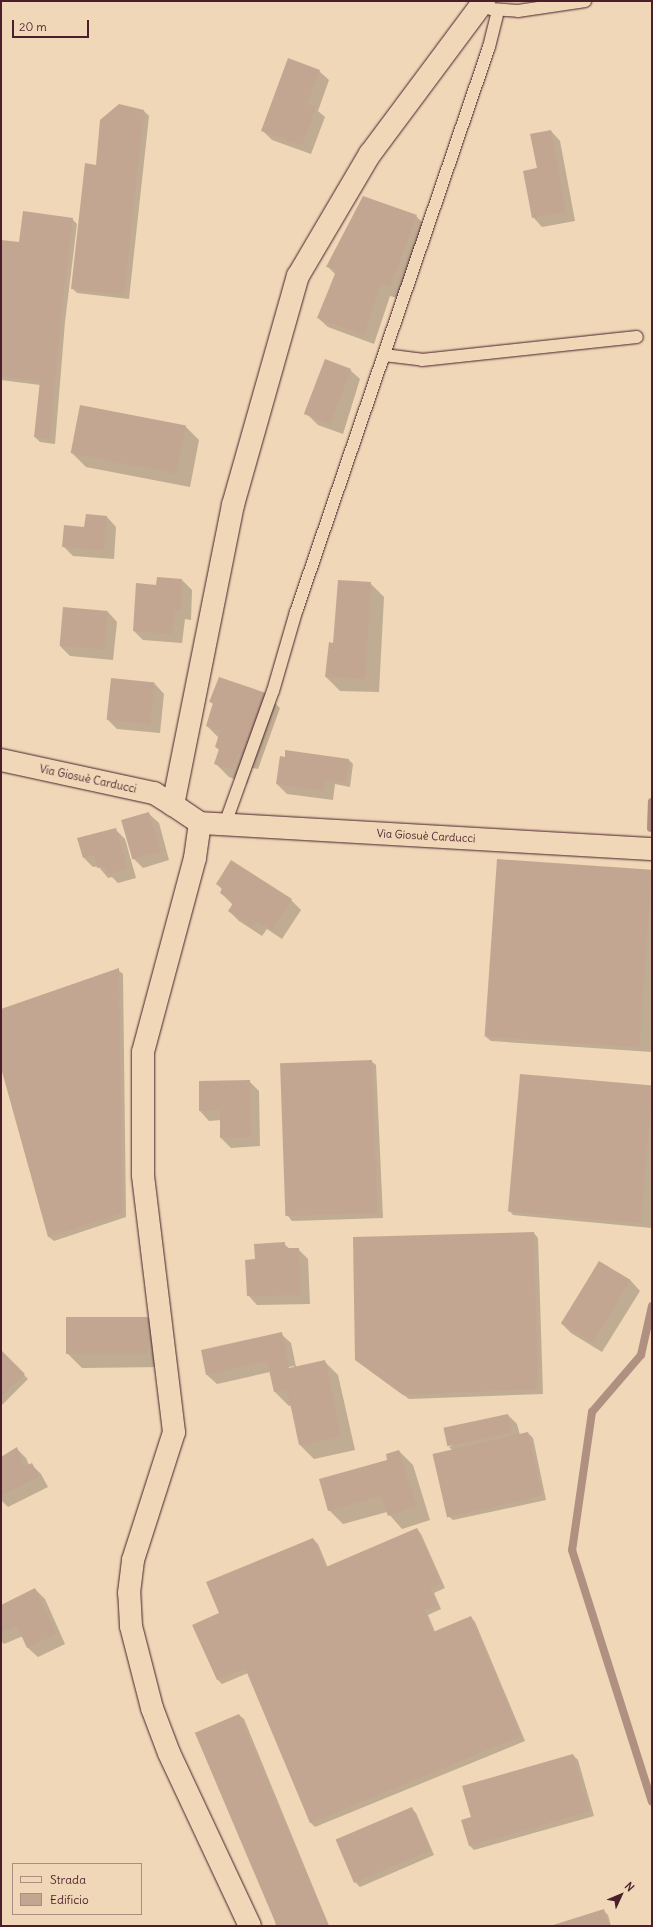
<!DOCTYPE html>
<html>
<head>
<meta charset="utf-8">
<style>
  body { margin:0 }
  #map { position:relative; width:653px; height:1927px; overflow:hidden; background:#efd7b7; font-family:Delius,sans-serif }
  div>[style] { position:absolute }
  .shadow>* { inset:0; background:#0003 }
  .stream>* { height:8px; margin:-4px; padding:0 4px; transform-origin:4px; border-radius:4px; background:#b09181 }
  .building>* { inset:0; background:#c3a692; transform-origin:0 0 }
  .roads { filter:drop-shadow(0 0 1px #4a1f2b) drop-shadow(0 0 1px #4a1f2b) }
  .service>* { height:12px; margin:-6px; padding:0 6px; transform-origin:6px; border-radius:6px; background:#efd7b7 }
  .minor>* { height:22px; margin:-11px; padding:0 11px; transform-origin:11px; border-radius:11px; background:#efd7b7 }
  .tertiary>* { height:22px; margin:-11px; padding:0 11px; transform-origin:11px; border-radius:11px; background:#efd7b7 }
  span { translate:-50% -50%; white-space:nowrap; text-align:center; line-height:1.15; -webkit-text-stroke:3.5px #efd7b7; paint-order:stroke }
  .street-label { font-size:11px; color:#4a1f2b }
  .frame { position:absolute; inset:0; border:2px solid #4a1f2b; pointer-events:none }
  .legend { position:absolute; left:12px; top:1863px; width:130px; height:52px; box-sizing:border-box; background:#efd7b7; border:1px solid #ad8d7f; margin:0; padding:5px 7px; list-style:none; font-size:12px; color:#4a1f2b }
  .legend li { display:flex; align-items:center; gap:8px; height:20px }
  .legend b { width:20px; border:1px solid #ad8d7f }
  .north { position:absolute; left:601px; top:1875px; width:40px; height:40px; -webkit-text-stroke:3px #efd7b7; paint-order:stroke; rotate:46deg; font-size:11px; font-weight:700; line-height:16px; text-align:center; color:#4a1f2b }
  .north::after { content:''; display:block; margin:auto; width:14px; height:18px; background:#4a1f2b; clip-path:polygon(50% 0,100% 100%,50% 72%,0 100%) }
  .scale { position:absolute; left:12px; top:20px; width:77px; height:18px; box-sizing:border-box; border:2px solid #4a1f2b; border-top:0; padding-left:5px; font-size:12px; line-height:14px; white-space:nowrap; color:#4a1f2b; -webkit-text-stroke:3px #efd7b7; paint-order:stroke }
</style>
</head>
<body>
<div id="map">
  <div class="shadow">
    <div style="clip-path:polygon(319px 71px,329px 80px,318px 111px,325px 117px,311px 154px,272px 140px,262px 130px)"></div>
    <div style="clip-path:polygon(120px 105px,144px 111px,149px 116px,129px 299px,77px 293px,72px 288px,97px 166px)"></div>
    <div style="clip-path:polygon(551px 131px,560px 141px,575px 221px,542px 227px,533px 217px,538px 169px)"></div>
    <div style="clip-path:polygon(416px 216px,430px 230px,404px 300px,390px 296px,374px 344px,328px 327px,318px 318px,336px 275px,327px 266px)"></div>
    <div style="clip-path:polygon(72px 219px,77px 224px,65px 322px,55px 444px,40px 442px,35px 437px,40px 385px,1px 380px,1px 241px,19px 243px)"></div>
    <div style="clip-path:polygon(350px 370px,360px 379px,343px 434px,318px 425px,309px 416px)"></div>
    <div style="clip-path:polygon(185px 426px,199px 440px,190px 487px,86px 467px,72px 453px)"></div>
    <div style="clip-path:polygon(107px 517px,116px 527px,114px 559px,73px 556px,63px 546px,85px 528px)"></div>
    <div style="clip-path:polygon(157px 578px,182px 580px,192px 590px,191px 620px,185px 619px,182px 643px,143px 640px,134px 631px,157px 586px)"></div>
    <div style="clip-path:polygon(370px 583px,384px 597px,379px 692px,340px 691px,326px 677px)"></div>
    <div style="clip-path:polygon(108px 612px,117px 622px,113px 660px,70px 656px,60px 646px)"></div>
    <div style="clip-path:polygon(155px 684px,164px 694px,160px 733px,117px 729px,108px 720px)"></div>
    <div style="clip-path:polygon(266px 694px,280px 708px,258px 769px,252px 768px,247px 784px,229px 777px,215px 763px,220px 751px,216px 747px,219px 738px,207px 726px,214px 705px,211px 702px)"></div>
    <div style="clip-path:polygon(349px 760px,353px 764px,350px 787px,335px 784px,333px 800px,287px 794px,277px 784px)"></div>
    <div style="clip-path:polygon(149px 814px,159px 823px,169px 860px,143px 868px,133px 858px)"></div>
    <div style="clip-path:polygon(115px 829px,125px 839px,136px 878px,118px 883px,112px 877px,108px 878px,98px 866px,93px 867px,84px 858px)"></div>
    <div style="clip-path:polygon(652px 871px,652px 1052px,491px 1041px,486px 1037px)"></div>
    <div style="clip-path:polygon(217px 884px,291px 900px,301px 910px,282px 939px,267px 929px,262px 936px,239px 921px,229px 911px,233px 905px,221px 893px,223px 890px)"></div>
    <div style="clip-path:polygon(118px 970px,123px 974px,126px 1217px,54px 1241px,49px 1237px,1px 1064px,1px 1010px)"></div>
    <div style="clip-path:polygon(371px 1061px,376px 1065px,383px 1218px,292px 1221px,288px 1216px)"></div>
    <div style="clip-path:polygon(521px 1075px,652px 1087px,652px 1228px,513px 1215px,509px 1210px)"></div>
    <div style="clip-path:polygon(249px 1081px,259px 1091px,260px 1146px,231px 1148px,221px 1138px,221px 1120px,209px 1121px,200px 1111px,200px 1082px)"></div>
    <div style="clip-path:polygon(534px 1233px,538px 1238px,543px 1394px,409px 1399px,356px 1360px)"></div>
    <div style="clip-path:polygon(284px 1244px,290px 1249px,298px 1249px,308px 1259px,310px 1304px,257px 1305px,248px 1295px,256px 1260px)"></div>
    <div style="clip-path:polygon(599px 1262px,631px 1281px,640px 1291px,602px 1352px,571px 1333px,561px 1323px)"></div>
    <div style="clip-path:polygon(148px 1318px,162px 1332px,162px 1367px,82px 1368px,68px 1354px)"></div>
    <div style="clip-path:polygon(evenodd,281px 1334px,291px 1343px,296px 1367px,324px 1361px,338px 1375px,355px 1450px,314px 1459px,300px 1445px,292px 1405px,289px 1406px,275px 1392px,270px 1372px,217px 1384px,207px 1375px,202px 1351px,281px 1334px,294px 1366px,294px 1368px,274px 1370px,294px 1366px)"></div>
    <div style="clip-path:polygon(1px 1352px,28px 1379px,1px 1406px)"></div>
    <div style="clip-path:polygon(508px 1415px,517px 1424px,520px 1435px,528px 1433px,533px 1438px,546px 1500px,453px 1520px,448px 1516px,452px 1450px,449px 1447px)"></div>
    <div style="clip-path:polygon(17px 1449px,26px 1458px,29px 1465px,31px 1464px,41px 1474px,48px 1487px,8px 1507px,1px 1500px,1px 1458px)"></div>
    <div style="clip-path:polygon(399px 1451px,413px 1465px,430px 1520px,402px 1529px,387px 1512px,343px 1524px,329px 1510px)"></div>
    <div style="clip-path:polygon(417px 1529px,421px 1534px,445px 1588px,434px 1593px,441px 1609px,428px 1615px,435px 1632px,471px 1617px,475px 1622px,525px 1741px,315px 1827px,311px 1823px,248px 1673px,222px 1684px,217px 1679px,220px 1614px,313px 1539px,318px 1544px,328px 1568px)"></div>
    <div style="clip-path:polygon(35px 1589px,45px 1599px,65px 1644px,38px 1657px,28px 1648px,23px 1636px,4px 1644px,1px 1641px,1px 1608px)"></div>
    <div style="clip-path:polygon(239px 1715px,244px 1719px,329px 1926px,276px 1926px)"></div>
    <div style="clip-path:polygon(573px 1755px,578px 1760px,594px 1816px,474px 1850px,469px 1845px)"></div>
    <div style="clip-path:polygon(412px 1809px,416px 1813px,434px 1855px,360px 1887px,355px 1882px)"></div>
    <div style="clip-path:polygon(603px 1910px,608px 1915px,611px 1926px,553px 1926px)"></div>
  </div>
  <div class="stream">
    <div style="left:651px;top:828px;width:26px;rotate:-88deg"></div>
    <div style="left:652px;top:1306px;width:50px;rotate:102.7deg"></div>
    <div style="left:641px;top:1355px;width:75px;rotate:130.7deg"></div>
    <div style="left:592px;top:1412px;width:139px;rotate:98.2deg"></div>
    <div style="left:572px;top:1550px;width:264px;rotate:72.4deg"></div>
  </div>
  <div class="building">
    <div style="clip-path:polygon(288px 58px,320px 70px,307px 104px,316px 107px,302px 145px,261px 131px)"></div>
    <div style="clip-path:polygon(119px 104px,144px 110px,124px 295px,71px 289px,85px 163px,96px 165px,100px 120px)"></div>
    <div style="clip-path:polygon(551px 130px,566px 212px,532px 218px,523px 171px,537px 168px,530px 134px)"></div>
    <div style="clip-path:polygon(363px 196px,417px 215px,390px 287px,381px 284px,364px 335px,317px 318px,337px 269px,326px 267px)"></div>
    <div style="clip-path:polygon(23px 211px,73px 218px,61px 316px,50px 439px,34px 437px,40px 381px,1px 376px,1px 240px,19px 242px)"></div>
    <div style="left:325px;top:359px;width:28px;height:59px;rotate:21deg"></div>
    <div style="left:80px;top:405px;width:108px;height:49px;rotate:11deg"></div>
    <div style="clip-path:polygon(86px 514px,107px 516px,104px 550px,62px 547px,64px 525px,84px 527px)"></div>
    <div style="clip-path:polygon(157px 577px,182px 579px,181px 611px,175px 610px,172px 634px,133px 631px,136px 583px,156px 585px)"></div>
    <div style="clip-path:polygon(338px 580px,371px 582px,365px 679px,325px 677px,329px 642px,333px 643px)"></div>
    <div style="left:63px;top:607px;width:45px;height:39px;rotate:5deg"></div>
    <div style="clip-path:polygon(219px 677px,266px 693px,244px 756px,238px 754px,233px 770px,214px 764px,219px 749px,215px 747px,220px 731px,206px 726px,213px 703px,209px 702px)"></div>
    <div style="left:111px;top:678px;width:44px;height:42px;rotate:6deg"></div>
    <div style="clip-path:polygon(285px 750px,349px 759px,346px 783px,325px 779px,323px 791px,276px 784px,280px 756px,285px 757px)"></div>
    <div style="left:149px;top:812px;width:41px;height:29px;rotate:74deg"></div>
    <div style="clip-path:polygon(116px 828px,127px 868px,108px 874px,106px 866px,97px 868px,94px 855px,83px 858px,77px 838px)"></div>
    <div style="left:497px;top:859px;width:155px;height:178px;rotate:4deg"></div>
    <div style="clip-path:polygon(231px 860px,292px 899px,272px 930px,257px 921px,252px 927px,228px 911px,234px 902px,220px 893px,222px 888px,216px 884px)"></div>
    <div style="clip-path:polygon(119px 968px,122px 1213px,48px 1237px,1px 1068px,1px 1009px)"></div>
    <div style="left:372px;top:1060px;width:153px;height:92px;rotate:88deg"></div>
    <div style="left:520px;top:1074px;width:133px;height:138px;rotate:5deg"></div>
    <div style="clip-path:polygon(250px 1080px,251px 1137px,220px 1138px,220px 1110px,199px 1111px,199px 1081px)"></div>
    <div style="clip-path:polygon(534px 1232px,538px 1389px,403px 1395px,355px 1360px,353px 1237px)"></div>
    <div style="clip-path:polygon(285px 1242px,285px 1248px,299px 1248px,300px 1295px,247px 1296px,245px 1260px,255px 1259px,254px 1244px)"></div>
    <div style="left:599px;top:1261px;width:37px;height:73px;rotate:31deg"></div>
    <div style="left:148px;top:1317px;width:37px;height:82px;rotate:90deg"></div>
    <div style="clip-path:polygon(282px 1332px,289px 1368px,325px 1360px,341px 1436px,299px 1445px,287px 1389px,274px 1392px,267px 1361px,206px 1375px,201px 1350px)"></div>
    <div style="clip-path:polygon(1px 1350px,25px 1374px,1px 1397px)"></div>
    <div style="left:508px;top:1414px;width:19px;height:66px;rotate:78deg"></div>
    <div style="left:528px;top:1432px;width:65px;height:98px;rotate:77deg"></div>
    <div style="clip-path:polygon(17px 1447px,24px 1467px,32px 1463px,39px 1477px,1px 1496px,1px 1457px)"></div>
    <div style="clip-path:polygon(399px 1450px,417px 1506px,388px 1516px,381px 1496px,328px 1511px,319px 1479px,387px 1460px,386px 1454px)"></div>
    <div style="clip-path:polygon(417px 1528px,441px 1583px,430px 1588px,437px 1605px,424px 1610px,433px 1632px,471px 1616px,521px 1736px,310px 1823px,245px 1668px,217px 1680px,192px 1625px,219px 1613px,206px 1582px,313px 1538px,326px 1567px)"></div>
    <div style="clip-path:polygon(35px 1588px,56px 1634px,27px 1648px,17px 1626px,1px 1632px,1px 1605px)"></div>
    <div style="left:239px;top:1714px;width:230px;height:48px;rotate:67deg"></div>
    <div style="clip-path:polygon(573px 1754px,590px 1811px,469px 1846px,461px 1820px,471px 1817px,462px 1786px)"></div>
    <div style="left:412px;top:1807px;width:47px;height:83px;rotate:67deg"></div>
    <div style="clip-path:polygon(604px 1909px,609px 1926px,550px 1926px)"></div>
  </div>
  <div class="roads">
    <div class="service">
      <div style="left:491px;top:9px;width:27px;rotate:4deg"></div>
      <div style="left:518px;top:11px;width:68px;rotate:-8.5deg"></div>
      <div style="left:384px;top:355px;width:38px;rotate:7deg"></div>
      <div style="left:422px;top:360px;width:216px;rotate:-6.1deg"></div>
      <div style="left:225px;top:824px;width:141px;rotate:-70.2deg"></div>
      <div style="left:273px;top:691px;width:82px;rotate:-73.8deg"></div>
      <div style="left:296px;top:612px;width:597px;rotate:-71.14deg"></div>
      <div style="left:489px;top:47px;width:38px;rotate:-76deg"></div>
    </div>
    <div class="minor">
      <div style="left:1px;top:760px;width:157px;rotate:12.2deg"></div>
      <div style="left:154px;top:793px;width:22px;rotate:32deg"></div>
      <div style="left:200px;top:823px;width:453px;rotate:3.3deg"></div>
    </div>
    <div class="tertiary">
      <div style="left:250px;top:1926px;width:191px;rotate:-115.1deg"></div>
      <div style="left:169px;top:1753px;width:48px;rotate:-110.7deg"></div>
      <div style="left:152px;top:1708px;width:85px;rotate:-104.4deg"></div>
      <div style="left:131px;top:1626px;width:33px;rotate:-93deg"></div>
      <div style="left:129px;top:1593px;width:33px;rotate:-83deg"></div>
      <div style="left:133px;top:1560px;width:134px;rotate:-72.2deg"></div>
      <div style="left:174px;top:1432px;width:259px;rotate:-96.9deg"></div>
      <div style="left:143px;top:1175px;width:123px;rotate:-90deg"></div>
      <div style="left:143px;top:1052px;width:201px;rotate:-75deg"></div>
      <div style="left:195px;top:858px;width:35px;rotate:-82deg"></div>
      <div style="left:200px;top:823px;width:32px;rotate:-146deg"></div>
      <div style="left:173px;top:805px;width:306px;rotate:-78.7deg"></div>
      <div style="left:233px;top:505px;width:238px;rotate:-74.2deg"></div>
      <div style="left:298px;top:276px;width:142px;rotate:-59.5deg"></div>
      <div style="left:370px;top:154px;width:191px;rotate:-53.3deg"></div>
    </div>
  </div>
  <div class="street-label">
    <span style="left:88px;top:779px;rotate:12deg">Via Giosuè Carducci</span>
    <span style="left:426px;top:836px;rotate:3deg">Via Giosuè Carducci</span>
  </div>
  <div class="frame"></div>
  <ul class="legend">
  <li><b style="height:5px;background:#efd7b7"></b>Strada</li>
  <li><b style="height:11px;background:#c3a692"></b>Edificio</li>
  </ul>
  <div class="north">N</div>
  <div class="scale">20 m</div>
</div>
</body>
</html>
